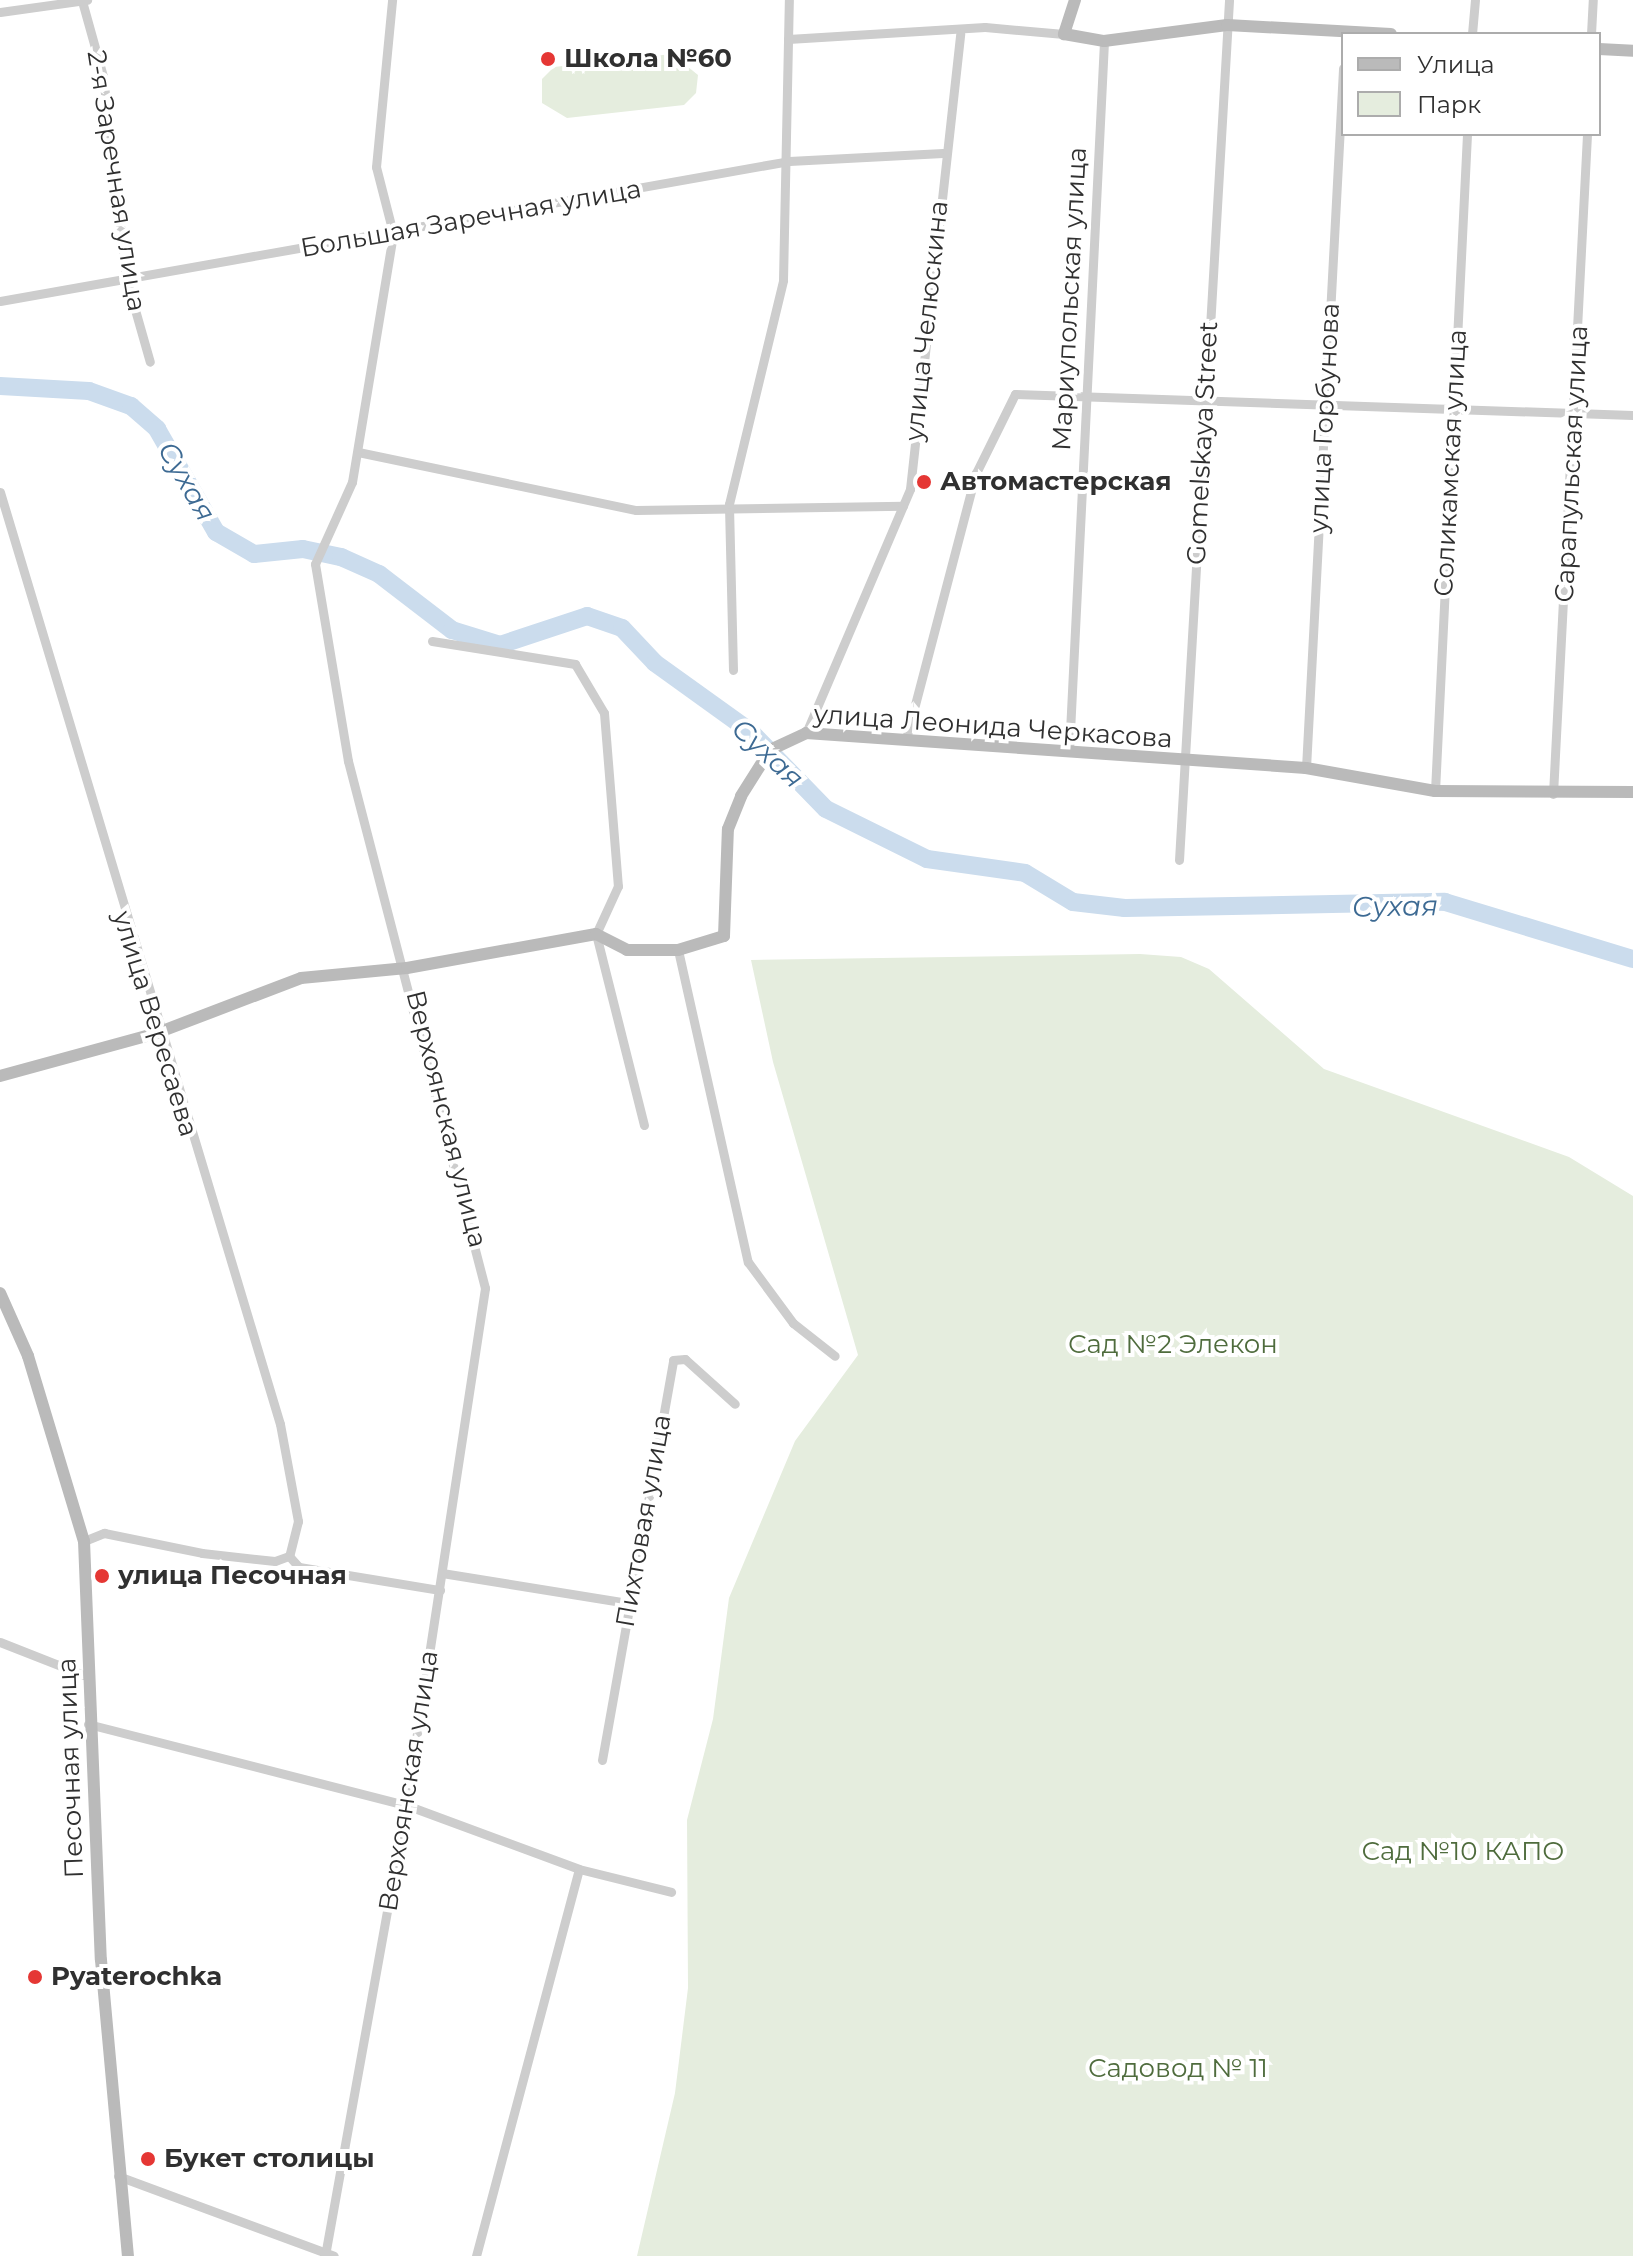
<!DOCTYPE html>
<html>
<head>
<meta charset="utf-8">
<style>
  body { margin:0 }
  #map { position:relative; width:1633px; height:2256px; overflow:hidden; background:#fff; font-family:Montserrat,sans-serif }
  div>[style] { position:absolute }
  .green>* { inset:0; background:#e5edde }
  .river>* { height:18px; margin:-9px; padding:0 9px; transform-origin:9px; border-radius:9px; background:#cbdced }
  .street>* { height:9px; margin:-4.5px; padding:0 4.5px; transform-origin:4.5px; border-radius:4.5px; background:#cdcdcd }
  .secondary>* { height:12px; margin:-6px; padding:0 6px; transform-origin:6px; border-radius:6px; background:#bababa }
  .dots>* { width:22px; height:22px; translate:-50% -50%; box-sizing:border-box; border:4px solid #fff; border-radius:50% }
  span { translate:-50% -50%; white-space:nowrap; text-align:center; line-height:1.15; -webkit-text-stroke:8px #fff; paint-order:stroke }
  .poi-label { font-size:26px; color:#303030; font-weight:700 }
  .left { translate:0 -50%; text-align:left }
  .street-label { font-size:26px; color:#303030 }
  .park-label { font-size:26px; color:#4f6c3d }
  .water-label { font-size:28px; color:#3d6a93; font-style:italic }
  .legend { position:absolute; left:1341px; top:32px; width:260px; height:104px; box-sizing:border-box; background:#fff; border:2px solid #acacac; margin:0; padding:10px 14px; list-style:none; font-size:24px; color:#303030 }
  .legend li { display:flex; align-items:center; gap:16px; height:40px }
  .legend b { width:40px; border:2px solid #acacac }
</style>
</head>
<body>
<div id="map">
  <div class="green">
    <div style="clip-path:polygon(672px 54px,698px 75px,696px 93px,684px 105px,567px 118px,542px 103px,542px 79px,554px 67px)"></div>
    <div style="clip-path:polygon(1140px 954px,1181px 957px,1209px 969px,1324px 1069px,1569px 1157px,1633px 1196px,1633px 2256px,637px 2256px,675px 2093px,688px 1988px,687px 1820px,713px 1719px,729px 1598px,795px 1441px,858px 1355px,773px 1062px,751px 960px)"></div>
  </div>
  <div class="river">
    <div style="left:0;top:386px;width:89px;rotate:3.2deg"></div>
    <div style="left:89px;top:391px;width:45px;rotate:19.7deg"></div>
    <div style="left:131px;top:406px;width:35px;rotate:41deg"></div>
    <div style="left:157px;top:429px;width:119px;rotate:60.2deg"></div>
    <div style="left:216px;top:532px;width:44px;rotate:30.1deg"></div>
    <div style="left:254px;top:554px;width:49px;rotate:-5.8deg"></div>
    <div style="left:303px;top:549px;width:39px;rotate:12deg"></div>
    <div style="left:341px;top:557px;width:42px;rotate:24.1deg"></div>
    <div style="left:379px;top:574px;width:92px;rotate:37.5deg"></div>
    <div style="left:452px;top:630px;width:50px;rotate:17.4deg"></div>
    <div style="left:500px;top:645px;width:92px;rotate:-18.4deg"></div>
    <div style="left:587px;top:616px;width:37px;rotate:19deg"></div>
    <div style="left:622px;top:628px;width:48px;rotate:46.7deg"></div>
    <div style="left:655px;top:663px;width:118px;rotate:35.7deg"></div>
    <div style="left:751px;top:732px;width:107px;rotate:45.8deg"></div>
    <div style="left:826px;top:809px;width:113px;rotate:26.3deg"></div>
    <div style="left:927px;top:859px;width:99px;rotate:8.1deg"></div>
    <div style="left:1025px;top:873px;width:56px;rotate:31.1deg"></div>
    <div style="left:1073px;top:902px;width:52px;rotate:6.6deg"></div>
    <div style="left:1125px;top:908px;width:320px;rotate:-1.1deg"></div>
    <div style="left:1445px;top:902px;width:196px;rotate:16.9deg"></div>
  </div>
  <div class="street">
    <div style="left:82px;top:1px;width:78px;rotate:74.4deg"></div>
    <div style="left:103px;top:76px;width:203px;rotate:83.5deg"></div>
    <div style="left:126px;top:278px;width:87px;rotate:74.1deg"></div>
    <div style="left:0;top:12px;width:88px;rotate:-7.9deg"></div>
    <div style="left:1472px;top:34px;width:34px;rotate:-85deg"></div>
    <div style="left:1591px;top:34px;width:34px;rotate:-87deg"></div>
    <div style="left:788px;top:39px;width:197px;rotate:-3.5deg"></div>
    <div style="left:985px;top:27px;width:79px;rotate:5.1deg"></div>
    <div style="left:0;top:301px;width:801px;rotate:-10.06deg"></div>
    <div style="left:789px;top:161px;width:154px;rotate:-3deg"></div>
    <div style="left:358px;top:452px;width:284px;rotate:11.8deg"></div>
    <div style="left:636px;top:510px;width:267px;rotate:-0.9deg"></div>
    <div style="left:0;top:492px;width:973px;rotate:73.28deg"></div>
    <div style="left:280px;top:1424px;width:99px;rotate:79.5deg"></div>
    <div style="left:298px;top:1521px;width:36px;rotate:104deg"></div>
    <div style="left:432px;top:641px;width:145px;rotate:9.1deg"></div>
    <div style="left:575px;top:664px;width:57px;rotate:59.4deg"></div>
    <div style="left:604px;top:713px;width:174px;rotate:85.4deg"></div>
    <div style="left:618px;top:886px;width:53px;rotate:114.6deg"></div>
    <div style="left:596px;top:934px;width:197px;rotate:75.9deg"></div>
    <div style="left:733px;top:670px;width:166px;rotate:-91.4deg"></div>
    <div style="left:729px;top:504px;width:230px;rotate:-76.4deg"></div>
    <div style="left:783px;top:280px;width:280px;rotate:-88.8deg"></div>
    <div style="left:806px;top:733px;width:265px;rotate:-66.9deg"></div>
    <div style="left:910px;top:489px;width:458px;rotate:-83.7deg"></div>
    <div style="left:906px;top:739px;width:275px;rotate:-75.3deg"></div>
    <div style="left:976px;top:473px;width:88px;rotate:-63.7deg"></div>
    <div style="left:1015px;top:394px;width:618px;rotate:1.95deg"></div>
    <div style="left:1069px;top:752px;width:712px;rotate:-87.18deg"></div>
    <div style="left:1306px;top:768px;width:701px;rotate:-86.97deg"></div>
    <div style="left:1435px;top:791px;width:658px;rotate:-87.21deg"></div>
    <div style="left:1553px;top:794px;width:661px;rotate:-87.05deg"></div>
    <div style="left:1179px;top:860px;width:861px;rotate:-86.67deg"></div>
    <div style="left:678px;top:950px;width:320px;rotate:77.4deg"></div>
    <div style="left:748px;top:1262px;width:76px;rotate:53.6deg"></div>
    <div style="left:793px;top:1323px;width:53px;rotate:38.2deg"></div>
    <div style="left:84px;top:1541px;width:22px;rotate:-22deg"></div>
    <div style="left:104px;top:1533px;width:100px;rotate:11.5deg"></div>
    <div style="left:202px;top:1553px;width:73px;rotate:6.3deg"></div>
    <div style="left:275px;top:1561px;width:15px;rotate:-20deg"></div>
    <div style="left:289px;top:1556px;width:15px;rotate:48deg"></div>
    <div style="left:299px;top:1567px;width:143px;rotate:9.3deg"></div>
    <div style="left:442px;top:1573px;width:188px;rotate:9.2deg"></div>
    <div style="left:0;top:1642px;width:96px;rotate:21.5deg"></div>
    <div style="left:88px;top:1724px;width:328px;rotate:14.3deg"></div>
    <div style="left:406px;top:1805px;width:184px;rotate:20.3deg"></div>
    <div style="left:579px;top:1869px;width:95px;rotate:14deg"></div>
    <div style="left:602px;top:1760px;width:406px;rotate:-79.9deg"></div>
    <div style="left:673px;top:1360px;width:12px;rotate:-5deg"></div>
    <div style="left:685px;top:1359px;width:67px;rotate:42deg"></div>
    <div style="left:118px;top:2176px;width:230px;rotate:20.3deg"></div>
    <div style="left:326px;top:2250px;width:452px;rotate:-79.8deg"></div>
    <div style="left:406px;top:1805px;width:523px;rotate:-81.31deg"></div>
    <div style="left:485px;top:1288px;width:545px;rotate:-104.57deg"></div>
    <div style="left:348px;top:761px;width:200px;rotate:-99.5deg"></div>
    <div style="left:315px;top:564px;width:90px;rotate:-65.7deg"></div>
    <div style="left:352px;top:482px;width:252px;rotate:-80.6deg"></div>
    <div style="left:393px;top:233px;width:68px;rotate:-104.4deg"></div>
    <div style="left:376px;top:167px;width:168px;rotate:-84.5deg"></div>
    <div style="left:476px;top:2256px;width:400px;rotate:-75.1deg"></div>
  </div>
  <div class="secondary">
    <div style="left:1075px;top:0;width:36px;rotate:108deg"></div>
    <div style="left:1064px;top:34px;width:41px;rotate:9.9deg"></div>
    <div style="left:1104px;top:41px;width:124px;rotate:-7.4deg"></div>
    <div style="left:1227px;top:25px;width:164px;rotate:3.1deg"></div>
    <div style="left:1599px;top:49px;width:34px;rotate:3deg"></div>
    <div style="left:0;top:1076px;width:163px;rotate:-15.3deg"></div>
    <div style="left:157px;top:1033px;width:154px;rotate:-20.9deg"></div>
    <div style="left:301px;top:978px;width:106px;rotate:-5.4deg"></div>
    <div style="left:407px;top:968px;width:192px;rotate:-10.2deg"></div>
    <div style="left:596px;top:934px;width:35px;rotate:27deg"></div>
    <div style="left:627px;top:950px;width:51px"></div>
    <div style="left:678px;top:950px;width:48px;rotate:-16.9deg"></div>
    <div style="left:724px;top:936px;width:107px;rotate:-87.9deg"></div>
    <div style="left:728px;top:829px;width:35px;rotate:-68deg"></div>
    <div style="left:741px;top:796px;width:54px;rotate:-57.8deg"></div>
    <div style="left:770px;top:750px;width:40px;rotate:-25deg"></div>
    <div style="left:806px;top:733px;width:501px;rotate:4deg"></div>
    <div style="left:1306px;top:768px;width:131px;rotate:10.1deg"></div>
    <div style="left:1435px;top:791px;width:198px;rotate:0.3deg"></div>
    <div style="left:0;top:1293px;width:69px;rotate:66deg"></div>
    <div style="left:28px;top:1356px;width:193px;rotate:73.2deg"></div>
    <div style="left:84px;top:1541px;width:419px;rotate:87.7deg"></div>
    <div style="left:101px;top:1960px;width:297px;rotate:84.8deg"></div>
  </div>
  <div class="dots">
    <div style="left:548px;top:59px;background:#e53734"></div>
    <div style="left:924px;top:482px;background:#e53734"></div>
    <div style="left:102px;top:1576px;background:#e53734"></div>
    <div style="left:35px;top:1977px;background:#e53734"></div>
    <div style="left:148px;top:2159px;background:#e53734"></div>
  </div>
  <div class="poi-label">
    <span class="left" style="left:564px;top:59px">Школа №60</span>
    <span class="left" style="left:940px;top:482px">Автомастерская</span>
    <span class="left" style="left:118px;top:1576px">улица Песочная</span>
    <span class="left" style="left:51px;top:1977px">Pyaterochka</span>
    <span class="left" style="left:164px;top:2159px">Букет столицы</span>
  </div>
  <div class="street-label">
    <span style="left:116px;top:181px;rotate:81deg">2-я Заречная улица</span>
    <span style="left:471px;top:219px;rotate:-10deg">Большая Заречная улица</span>
    <span style="left:1070px;top:299px;rotate:-87deg">Мариупольская улица</span>
    <span style="left:927px;top:321px;rotate:-84deg">улица Челюскина</span>
    <span style="left:1325px;top:418px;rotate:-87deg">улица Горбунова</span>
    <span style="left:1203px;top:443px;rotate:-87deg">Gomelskaya Street</span>
    <span style="left:1451px;top:463px;rotate:-87deg">Соликамская улица</span>
    <span style="left:1572px;top:464px;rotate:-87deg">Сарапульская улица</span>
    <span style="left:993px;top:727px;rotate:4deg">улица Леонида Черкасова</span>
    <span style="left:155px;top:1024px;rotate:73deg">улица Вересаева</span>
    <span style="left:446px;top:1119px;rotate:76deg">Верхоянская улица</span>
    <span style="left:644px;top:1521px;rotate:-80deg">Пихтовая улица</span>
    <span style="left:71px;top:1768px;rotate:-92deg">Песочная улица</span>
    <span style="left:409px;top:1781px;rotate:-81deg">Верхоянская улица</span>
  </div>
  <div class="park-label">
    <span style="left:1173px;top:1345px">Сад №2 Элекон</span>
    <span style="left:1463px;top:1852px">Сад №10 КАПО</span>
    <span style="left:1178px;top:2069px">Садовод № 11</span>
  </div>
  <div class="water-label">
    <span style="left:187px;top:481px;rotate:60deg">Сухая</span>
    <span style="left:768px;top:753px;rotate:43deg">Сухая</span>
    <span style="left:1395px;top:906px;rotate:-1deg">Сухая</span>
  </div>
  <ul class="legend">
  <li><b style="height:10px;background:#bababa"></b>Улица</li>
  <li><b style="height:22px;background:#e5edde"></b>Парк</li>
  </ul>
</div>
</body>
</html>
